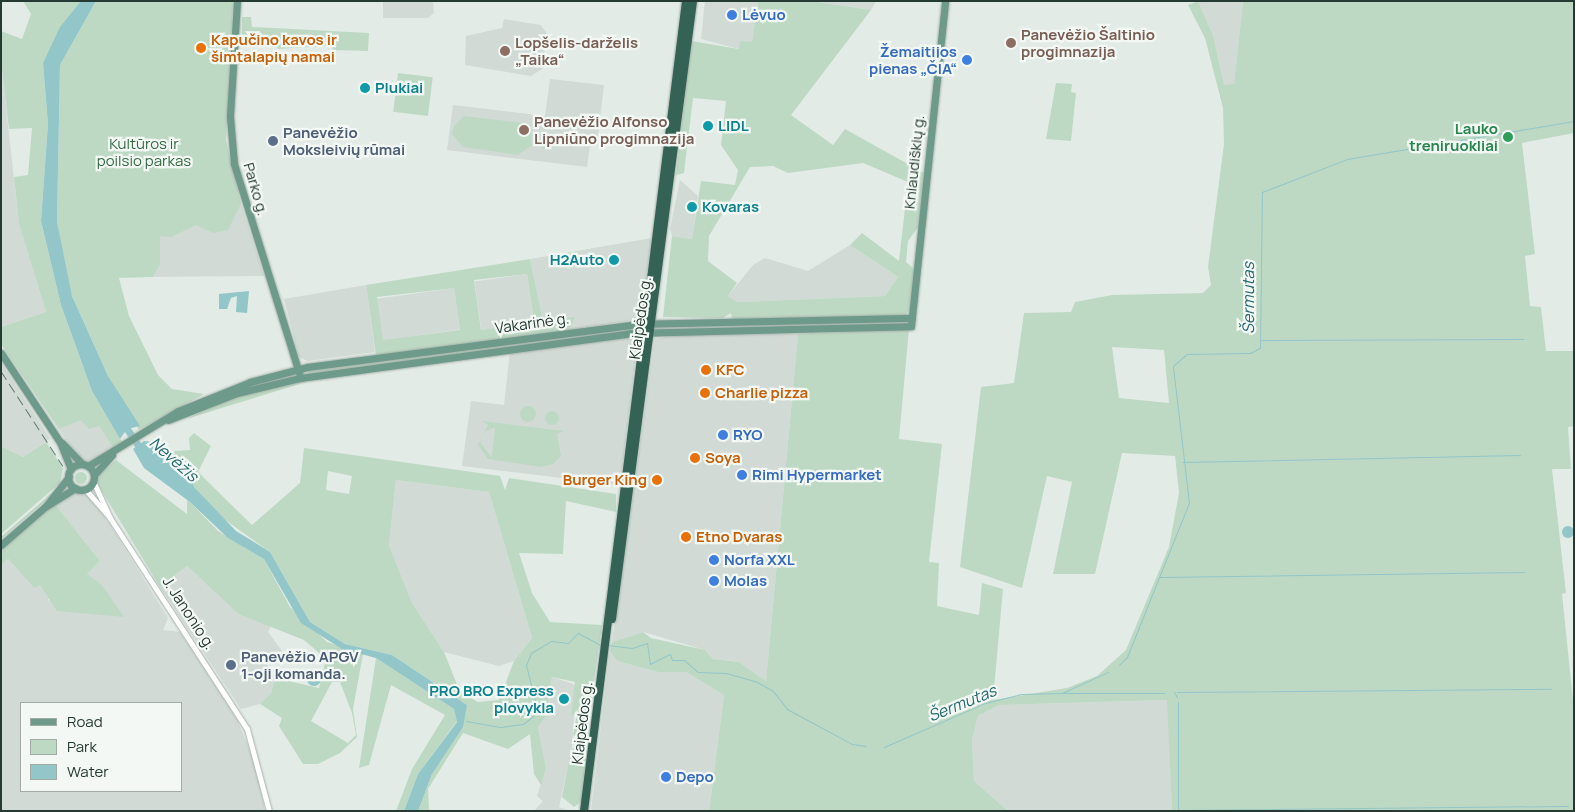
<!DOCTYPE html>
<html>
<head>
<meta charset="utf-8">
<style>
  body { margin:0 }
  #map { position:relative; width:1575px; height:812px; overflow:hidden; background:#e3ebe6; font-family:Manrope,sans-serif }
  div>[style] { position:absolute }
  .built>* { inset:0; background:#d1dad5; transform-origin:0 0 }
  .green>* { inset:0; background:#bed9c3; transform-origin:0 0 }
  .round { border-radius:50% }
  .water>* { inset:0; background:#92c6c9 }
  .stream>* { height:1px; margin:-0.5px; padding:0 0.5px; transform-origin:0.5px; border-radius:0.5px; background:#92c6c9 }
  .river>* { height:7px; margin:-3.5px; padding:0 3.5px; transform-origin:3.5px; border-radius:3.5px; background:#92c6c9 }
  .roads { filter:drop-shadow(0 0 1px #a6b2ac) drop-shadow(0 0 1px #a6b2ac) }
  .minor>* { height:5px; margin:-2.5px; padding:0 2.5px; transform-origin:2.5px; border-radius:2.5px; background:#fff }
  .major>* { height:7px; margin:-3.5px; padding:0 3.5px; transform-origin:3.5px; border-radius:3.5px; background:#6d9a8a }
  .major>.ring { margin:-3.5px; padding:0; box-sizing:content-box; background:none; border:7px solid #6d9a8a; border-radius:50% }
  .highway>* { height:8px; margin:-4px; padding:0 4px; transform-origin:4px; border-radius:4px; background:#346254 }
  .rail>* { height:1px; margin-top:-0.5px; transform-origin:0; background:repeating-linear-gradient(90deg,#5f756d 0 10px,transparent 0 15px) }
  .dots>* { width:14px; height:14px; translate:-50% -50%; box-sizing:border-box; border:2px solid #f3f8f5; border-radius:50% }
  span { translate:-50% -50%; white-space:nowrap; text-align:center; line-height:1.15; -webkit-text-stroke:4.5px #f3f8f5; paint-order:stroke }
  .shop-label { font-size:15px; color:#366cbe; font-weight:700 }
  .left { translate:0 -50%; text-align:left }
  .right { translate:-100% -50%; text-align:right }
  .education-label { font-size:15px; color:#785e54; font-weight:700 }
  .food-label { font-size:15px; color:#c56008; font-weight:700 }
  .culture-label { font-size:15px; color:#0d838f; font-weight:700 }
  .leisure-label { font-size:15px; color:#27864d; font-weight:700 }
  .service-label { font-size:15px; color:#4e5e75; font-weight:700 }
  .park-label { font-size:15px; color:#346b44 }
  .street-label { font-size:15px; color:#253a32 }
  .water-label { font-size:16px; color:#26696e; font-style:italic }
  .frame { position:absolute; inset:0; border:2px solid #253a32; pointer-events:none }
  .legend { position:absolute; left:20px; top:702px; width:162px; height:90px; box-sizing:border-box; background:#f3f8f5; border:1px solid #a1aca7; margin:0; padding:6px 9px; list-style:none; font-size:15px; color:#253a32 }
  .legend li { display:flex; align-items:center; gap:10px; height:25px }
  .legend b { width:25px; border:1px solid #a1aca7 }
</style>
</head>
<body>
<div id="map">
  <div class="built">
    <div style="clip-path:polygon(383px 1px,433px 1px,434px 13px,428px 18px,383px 18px)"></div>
    <div style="clip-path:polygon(705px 1px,758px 1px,752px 42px,739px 49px,701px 39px)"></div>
    <div style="clip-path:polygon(811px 1px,876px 1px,871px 10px)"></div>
    <div style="clip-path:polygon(1198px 1px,1243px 1px,1234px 85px,1224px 85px,1213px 35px)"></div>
    <div style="clip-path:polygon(504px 19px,541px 25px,547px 34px,542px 69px,531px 76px,465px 65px,466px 36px,502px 28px)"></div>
    <div style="clip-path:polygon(1px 62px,19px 224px,46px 312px,1px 327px)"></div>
    <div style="clip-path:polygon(550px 79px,604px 85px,597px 145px,590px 145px,587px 167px,447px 150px,453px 105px,545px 116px)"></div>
    <div style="clip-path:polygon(680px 180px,698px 196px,692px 239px,672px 236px,670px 229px)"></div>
    <div style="clip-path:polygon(241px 204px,264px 276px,153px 277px,160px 265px,160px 236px,233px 214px)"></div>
    <div style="clip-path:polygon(652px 238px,640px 319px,569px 330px,574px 318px,543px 322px,530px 259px)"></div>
    <div style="clip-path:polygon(850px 245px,898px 277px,885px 296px,737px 302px,728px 296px,753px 265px,765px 258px,808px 271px)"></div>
    <div style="left:527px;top:274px;width:49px;height:53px;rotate:82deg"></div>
    <div style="clip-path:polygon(366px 285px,375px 352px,307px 361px,299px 357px,284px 299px)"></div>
    <div style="left:454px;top:288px;width:42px;height:78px;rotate:82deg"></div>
    <div style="clip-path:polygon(684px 334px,798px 334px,766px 681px,739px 662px,713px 659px,705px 650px,643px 632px,612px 642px,655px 339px)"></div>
    <div style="clip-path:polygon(638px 337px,620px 485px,462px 466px,471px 401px,504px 405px,510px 351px)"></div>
    <div style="clip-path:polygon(1px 362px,50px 439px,23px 457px,1px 446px)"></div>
    <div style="clip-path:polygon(81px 419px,99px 426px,113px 448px,87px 463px,78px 458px,59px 429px)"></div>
    <div style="clip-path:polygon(396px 480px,489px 492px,532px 638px,514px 661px,499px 666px,444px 652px,412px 603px,389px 545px)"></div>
    <div style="clip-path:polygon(evenodd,72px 493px,92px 496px,168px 618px,163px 630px,180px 632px,236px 717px,255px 763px,265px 811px,1px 811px,1px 565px,8px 559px,34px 588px,40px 584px,50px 597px,47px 601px,97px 586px,87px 574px,100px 561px,55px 504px,72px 493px,21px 703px,181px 703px,181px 791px,21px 791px,21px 703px)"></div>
    <div style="clip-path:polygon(187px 566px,238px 614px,271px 626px,268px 632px,282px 651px,266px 663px,275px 678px,271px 693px,260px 704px,241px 709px,160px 587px)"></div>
    <div style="clip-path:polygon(610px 651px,617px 661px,658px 672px,686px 672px,724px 695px,709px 811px,591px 811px)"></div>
    <div style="clip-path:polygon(552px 677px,576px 685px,572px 748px,559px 807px,570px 811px,534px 811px,543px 801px,537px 796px,546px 768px,538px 727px,546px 717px)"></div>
    <div style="clip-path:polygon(1168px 700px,1172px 811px,1008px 811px,974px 781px,972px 740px,978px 716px,999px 705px)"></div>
  </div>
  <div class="green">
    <div style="clip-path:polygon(23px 1px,81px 1px,43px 63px,48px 124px,41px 221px,61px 305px,92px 391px,122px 442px,113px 448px,99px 426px,89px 429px,81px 420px,59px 429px,1px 344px,1px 327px,46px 312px,19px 224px,14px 177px,28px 175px,32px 128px,9px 129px,1px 62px,1px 31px,22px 39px,31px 14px)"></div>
    <div style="clip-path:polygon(96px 1px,233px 1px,226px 140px,241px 204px,228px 230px,213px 233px,196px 225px,171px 237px,160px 236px,160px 265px,153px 277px,119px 278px,129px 316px,158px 375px,172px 389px,204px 394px,139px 430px,108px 376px,65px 280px,57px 222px,60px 65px)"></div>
    <div style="clip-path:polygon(evenodd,758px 1px,811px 1px,871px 10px,791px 115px,833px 145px,845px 129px,924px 173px,919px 226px,908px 241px,906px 262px,914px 269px,910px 309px,905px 316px,732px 319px,731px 313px,723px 318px,663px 317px,672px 236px,692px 239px,701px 181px,735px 185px,738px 170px,721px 145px,726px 101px,693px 98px,684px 173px,676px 175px,691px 41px,739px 49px,740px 41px,752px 42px,758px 1px,863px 163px,908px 182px,899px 261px,862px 233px,850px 245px,898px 277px,885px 296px,737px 302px,728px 296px,737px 283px,708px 261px,709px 236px,750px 167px,773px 166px,788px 173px,863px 163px)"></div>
    <div style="clip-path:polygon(evenodd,1198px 1px,1213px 35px,1224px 85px,1234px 84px,1243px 1px,1574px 1px,1574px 133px,1522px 143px,1535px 254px,1525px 256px,1530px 306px,1541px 307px,1546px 351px,1574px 351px,1574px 426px,1568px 427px,1571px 469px,1552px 469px,1566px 593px,1562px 594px,1574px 710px,1574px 811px,1172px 811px,1167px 700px,999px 705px,978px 716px,972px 740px,974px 781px,1008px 811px,709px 811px,724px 695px,686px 672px,658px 672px,617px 661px,610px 651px,612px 642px,643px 632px,651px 638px,705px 650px,713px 659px,739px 662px,766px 681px,798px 334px,909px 329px,899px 439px,942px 444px,929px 562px,939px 563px,937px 606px,979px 615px,982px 583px,1003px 589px,993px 700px,1067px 688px,1097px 676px,1126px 650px,1169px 547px,1179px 493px,1175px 456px,1122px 453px,1095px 574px,1053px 574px,1072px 482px,1047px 476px,1022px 588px,960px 567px,981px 387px,1014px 383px,1024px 313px,1071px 312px,1075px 302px,1112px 295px,1203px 293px,1211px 285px,1208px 267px,1224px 144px,1223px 108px,1205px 38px,1188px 5px,1198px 1px,1112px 347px,1164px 350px,1169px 403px,1119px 398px,1112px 347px)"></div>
    <div style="clip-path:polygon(242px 17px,251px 17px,252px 27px,369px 33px,368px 51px,333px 50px,331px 42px,242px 42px)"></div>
    <div style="clip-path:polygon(275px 43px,326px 44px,327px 46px,278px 49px)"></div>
    <div style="left:398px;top:73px;width:35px;height:39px;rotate:7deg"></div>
    <div style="clip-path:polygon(1056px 83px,1072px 84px,1071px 92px,1076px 93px,1071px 141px,1046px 139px)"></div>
    <div style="clip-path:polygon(464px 116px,522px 123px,532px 134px,531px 146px,518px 155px,463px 147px,452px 134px,454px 126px)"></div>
    <div class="round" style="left:540px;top:137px;width:12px;height:12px"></div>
    <div style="clip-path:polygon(evenodd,530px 259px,543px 321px,575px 317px,569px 330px,376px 356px,366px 285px,530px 259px,527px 274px,534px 322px,481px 330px,474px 280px,527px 274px,530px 259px,454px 288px,460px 330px,383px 340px,377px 297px,454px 288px)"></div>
    <div style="clip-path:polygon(908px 321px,845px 326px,691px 327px,691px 326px)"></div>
    <div style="clip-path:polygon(630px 327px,630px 331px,461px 354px,461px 349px)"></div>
    <div style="clip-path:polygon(459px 349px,459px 354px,308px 374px,308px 370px)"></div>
    <div style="clip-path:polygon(306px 379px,306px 382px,186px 419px,238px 396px)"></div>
    <div class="round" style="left:520px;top:406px;width:16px;height:16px"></div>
    <div class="round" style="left:545px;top:411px;width:14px;height:14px"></div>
    <div style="clip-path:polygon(evenodd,482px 421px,564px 431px,557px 434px,561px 456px,553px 464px,541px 467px,488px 459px,478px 445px,488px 425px,482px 421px,495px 427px,492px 457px,491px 457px,480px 442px,484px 432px,495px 427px)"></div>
    <div style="clip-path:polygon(evenodd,194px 433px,211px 446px,198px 472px,252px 525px,300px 483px,304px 448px,500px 476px,505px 490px,509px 478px,616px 494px,616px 512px,566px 501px,563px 554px,519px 553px,532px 593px,550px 622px,602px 625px,586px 738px,573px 735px,578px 709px,571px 717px,575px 682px,552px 677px,546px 717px,538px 727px,546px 768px,541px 785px,534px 774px,530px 734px,508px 749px,463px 733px,428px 789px,429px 811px,418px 811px,432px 774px,467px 705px,392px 655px,345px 644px,310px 622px,270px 552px,217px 514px,194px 487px,190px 474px,168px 458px,175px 451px,190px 450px,189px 438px,194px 433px,328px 471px,352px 476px,349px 494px,326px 490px,328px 471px,194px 433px,396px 480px,489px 492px,532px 638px,514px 661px,499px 700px,478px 702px,460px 692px,444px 652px,412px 603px,389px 545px,396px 480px)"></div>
    <div style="clip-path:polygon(46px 442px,63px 468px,60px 483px,1px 534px,1px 446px,23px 457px)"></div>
    <div style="clip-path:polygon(evenodd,116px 460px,187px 514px,187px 500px,190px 502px,218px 531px,264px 559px,290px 607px,327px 642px,363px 654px,353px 709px,357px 737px,340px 753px,318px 764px,303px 764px,279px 726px,282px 718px,260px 704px,271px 693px,275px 678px,319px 688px,326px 659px,304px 640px,238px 614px,187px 566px,160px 587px,97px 483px,99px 474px,116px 460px,332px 682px,340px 682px,352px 713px,356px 735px,348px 743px,311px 721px,332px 682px)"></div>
    <div class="round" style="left:75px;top:472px;width:12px;height:12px"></div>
    <div style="clip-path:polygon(61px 485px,44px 502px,1px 539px,1px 537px)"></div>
    <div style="clip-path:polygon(55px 504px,100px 561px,87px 574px,102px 585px,124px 617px,57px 611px,40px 585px,34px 588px,8px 559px,1px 565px,1px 551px)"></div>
    <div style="clip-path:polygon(376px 658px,454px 709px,457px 721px,418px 774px,404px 811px,396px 811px,412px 769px,445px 715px,391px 685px,369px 765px,359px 768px)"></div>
    <div style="clip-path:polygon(577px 745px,588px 746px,581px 802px,574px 807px,562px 797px,571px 750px)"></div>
  </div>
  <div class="water">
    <div style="clip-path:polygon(81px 1px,96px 1px,60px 65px,57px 222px,72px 296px,108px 376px,140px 426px,127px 429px,120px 439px,92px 391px,61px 305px,41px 221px,48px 124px,43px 63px,60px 27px)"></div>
    <div style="clip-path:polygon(249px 291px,247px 313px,236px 312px,237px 296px,231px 298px,227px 309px,219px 309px,219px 294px)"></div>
    <div style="clip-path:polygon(144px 441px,152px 442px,191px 474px,194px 487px,236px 531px,270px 552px,310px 622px,345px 644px,392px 655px,467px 705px,463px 727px,432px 774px,418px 811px,404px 811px,418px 774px,457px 722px,454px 709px,376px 658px,342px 649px,301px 623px,264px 559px,228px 538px,190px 502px,144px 468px,133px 449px)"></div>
    <div class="round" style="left:1562px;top:526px;width:12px;height:12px"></div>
    <div class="round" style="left:307px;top:672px;width:14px;height:14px"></div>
  </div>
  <div class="stream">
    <div style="left:1261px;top:340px;width:262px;rotate:-0.2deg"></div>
    <div style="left:1182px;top:462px;width:338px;rotate:-1.2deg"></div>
    <div style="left:1160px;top:577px;width:364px;rotate:-0.8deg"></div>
    <div style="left:607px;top:645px;width:25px;rotate:7deg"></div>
    <div style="left:632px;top:648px;width:16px;rotate:-18deg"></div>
    <div style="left:647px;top:643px;width:21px;rotate:82deg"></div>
    <div style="left:650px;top:664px;width:22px;rotate:-27deg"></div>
    <div style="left:670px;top:654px;width:6px;rotate:72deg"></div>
    <div style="left:672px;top:660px;width:12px"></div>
    <div style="left:684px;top:660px;width:18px;rotate:41deg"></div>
    <div style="left:698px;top:672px;width:28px;rotate:2deg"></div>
    <div style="left:726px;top:673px;width:32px;rotate:16deg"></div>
    <div style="left:757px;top:682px;width:18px;rotate:29deg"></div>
    <div style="left:773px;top:691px;width:23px;rotate:52deg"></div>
    <div style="left:787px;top:709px;width:74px;rotate:28.3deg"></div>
    <div style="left:852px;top:744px;width:14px;rotate:8deg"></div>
    <div style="left:1119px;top:665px;width:11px;rotate:-45deg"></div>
    <div style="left:1127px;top:657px;width:166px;rotate:-68.1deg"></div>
    <div style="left:1189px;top:503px;width:138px;rotate:-96.7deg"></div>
    <div style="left:1173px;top:366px;width:18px;rotate:-41deg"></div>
    <div style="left:1187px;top:354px;width:63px;rotate:-0.9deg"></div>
    <div style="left:1250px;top:353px;width:11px;rotate:-27deg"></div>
    <div style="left:1260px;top:348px;width:156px;rotate:-89.3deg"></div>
    <div style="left:1262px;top:192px;width:91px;rotate:-21.2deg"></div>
    <div style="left:1347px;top:159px;width:230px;rotate:-9.5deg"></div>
    <div style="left:1174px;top:692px;width:6px;rotate:59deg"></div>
    <div style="left:1177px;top:692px;width:374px;rotate:-0.5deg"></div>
    <div style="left:1063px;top:693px;width:101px"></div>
    <div style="left:1178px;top:702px;width:108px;rotate:90deg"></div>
    <div style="left:466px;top:721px;width:36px;rotate:10deg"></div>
    <div style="left:501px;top:727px;width:22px;rotate:-8deg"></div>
    <div style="left:523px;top:724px;width:13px;rotate:-39deg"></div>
    <div style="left:533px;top:716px;width:15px;rotate:-82deg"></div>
    <div style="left:535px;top:701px;width:37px;rotate:-104deg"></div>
    <div style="left:526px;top:665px;width:13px;rotate:-67deg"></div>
    <div style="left:531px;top:653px;width:23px;rotate:-31deg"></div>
    <div style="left:551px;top:641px;width:17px;rotate:7deg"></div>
    <div style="left:568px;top:643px;width:14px;rotate:-45deg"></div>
    <div style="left:578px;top:633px;width:26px;rotate:28deg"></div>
    <div style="left:884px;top:747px;width:110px;rotate:-23.5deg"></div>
    <div style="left:985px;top:703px;width:36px;rotate:-14deg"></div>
    <div style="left:1020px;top:694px;width:42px;rotate:-1.4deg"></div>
    <div style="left:1062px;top:693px;width:51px;rotate:-24.5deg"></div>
    <div style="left:1178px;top:810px;width:390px;rotate:-0.6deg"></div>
  </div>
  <div class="river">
    <div style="left:123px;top:423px;width:34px;rotate:56deg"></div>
  </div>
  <div class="roads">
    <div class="minor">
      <div style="left:93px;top:481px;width:41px;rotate:65.3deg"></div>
      <div style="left:110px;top:518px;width:252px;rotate:57deg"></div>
      <div style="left:247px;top:729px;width:85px;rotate:75deg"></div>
      <div style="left:85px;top:489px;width:38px;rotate:49deg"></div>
    </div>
    <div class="major">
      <div style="left:237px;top:1px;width:116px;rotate:93.5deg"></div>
      <div style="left:230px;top:117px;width:47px;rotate:85.1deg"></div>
      <div style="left:234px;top:164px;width:219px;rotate:72.7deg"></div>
      <div style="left:1px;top:353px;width:107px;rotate:56.5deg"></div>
      <div style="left:60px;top:442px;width:29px;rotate:68deg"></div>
      <div style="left:168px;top:420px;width:74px;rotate:-21.4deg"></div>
      <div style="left:237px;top:393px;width:65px;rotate:-13.4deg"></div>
      <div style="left:300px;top:378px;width:334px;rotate:-7.7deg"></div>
      <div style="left:631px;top:333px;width:280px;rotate:-1.4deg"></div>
      <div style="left:911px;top:326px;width:327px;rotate:-84deg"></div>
      <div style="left:62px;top:443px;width:29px;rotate:46deg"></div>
      <div class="ring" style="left:68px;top:464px;width:19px;height:19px"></div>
      <div style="left:88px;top:466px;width:105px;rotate:-31.4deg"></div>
      <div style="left:178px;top:411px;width:78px;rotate:-21.9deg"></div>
      <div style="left:250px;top:382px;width:59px;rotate:-14.7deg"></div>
      <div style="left:307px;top:367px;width:334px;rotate:-7.4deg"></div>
      <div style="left:638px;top:324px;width:274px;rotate:-1.3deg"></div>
      <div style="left:94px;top:475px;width:27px;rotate:-48deg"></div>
      <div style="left:48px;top:505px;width:32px;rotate:-32deg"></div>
      <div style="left:1px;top:545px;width:60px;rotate:-40.9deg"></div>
      <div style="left:46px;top:506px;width:37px;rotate:-52deg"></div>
    </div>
    <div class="highway">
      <div style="left:612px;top:619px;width:623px;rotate:-82.53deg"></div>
      <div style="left:584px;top:811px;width:816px;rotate:-82.82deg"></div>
    </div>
  </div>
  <div class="rail">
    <div style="left:1px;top:371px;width:113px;rotate:56.9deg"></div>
  </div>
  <div class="dots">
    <div style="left:732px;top:15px;background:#3f7fe0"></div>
    <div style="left:1011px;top:43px;background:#8d6e63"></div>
    <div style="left:201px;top:48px;background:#e8710a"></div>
    <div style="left:505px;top:51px;background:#8d6e63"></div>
    <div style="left:967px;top:60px;background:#3f7fe0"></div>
    <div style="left:365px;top:88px;background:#0f9aa8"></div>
    <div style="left:708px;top:126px;background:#0f9aa8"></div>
    <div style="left:524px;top:130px;background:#8d6e63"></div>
    <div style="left:1508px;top:137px;background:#2e9e5b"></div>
    <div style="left:273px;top:141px;background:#5c6f8a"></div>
    <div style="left:692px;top:207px;background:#0f9aa8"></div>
    <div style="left:614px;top:260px;background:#0f9aa8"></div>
    <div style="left:706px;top:370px;background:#e8710a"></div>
    <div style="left:705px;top:393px;background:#e8710a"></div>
    <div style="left:723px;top:435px;background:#3f7fe0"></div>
    <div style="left:695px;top:458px;background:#e8710a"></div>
    <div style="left:742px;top:475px;background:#3f7fe0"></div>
    <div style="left:657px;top:480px;background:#e8710a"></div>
    <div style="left:686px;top:537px;background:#e8710a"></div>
    <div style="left:714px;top:560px;background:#3f7fe0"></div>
    <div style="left:714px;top:581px;background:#3f7fe0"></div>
    <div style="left:231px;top:665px;background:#5c6f8a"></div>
    <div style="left:564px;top:699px;background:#0f9aa8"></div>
    <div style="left:666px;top:777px;background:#3f7fe0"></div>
  </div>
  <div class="shop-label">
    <span class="left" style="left:742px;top:15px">Lėvuo</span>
    <span class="right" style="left:957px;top:60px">Žemaitijos<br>pienas „ČIA“</span>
    <span class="left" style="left:733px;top:435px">RYO</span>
    <span class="left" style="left:752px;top:475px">Rimi Hypermarket</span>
    <span class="left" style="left:724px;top:560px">Norfa XXL</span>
    <span class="left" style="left:724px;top:581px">Molas</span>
    <span class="left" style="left:676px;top:777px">Depo</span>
  </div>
  <div class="education-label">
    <span class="left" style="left:1021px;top:43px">Panevėžio Šaltinio<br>progimnazija</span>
    <span class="left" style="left:515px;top:51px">Lopšelis-darželis<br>„Taika“</span>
    <span class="left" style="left:534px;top:130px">Panevėžio Alfonso<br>Lipniūno progimnazija</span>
  </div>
  <div class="food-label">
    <span class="left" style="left:211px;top:48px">Kapučino kavos ir<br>šimtalapių namai</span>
    <span class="left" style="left:716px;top:370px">KFC</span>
    <span class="left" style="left:715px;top:393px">Charlie pizza</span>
    <span class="left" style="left:705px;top:458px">Soya</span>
    <span class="right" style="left:647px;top:480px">Burger King</span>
    <span class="left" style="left:696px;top:537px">Etno Dvaras</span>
  </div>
  <div class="culture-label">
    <span class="left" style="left:375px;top:88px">Plukiai</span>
    <span class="left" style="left:718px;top:126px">LIDL</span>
    <span class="left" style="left:702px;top:207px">Kovaras</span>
    <span class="right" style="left:604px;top:260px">H2Auto</span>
    <span class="right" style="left:554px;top:699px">PRO BRO Express<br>plovykla</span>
  </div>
  <div class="leisure-label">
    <span class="right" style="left:1498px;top:137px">Lauko<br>treniruokliai</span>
  </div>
  <div class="service-label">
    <span class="left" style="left:283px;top:141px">Panevėžio<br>Moksleivių rūmai</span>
    <span class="left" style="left:241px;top:665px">Panevėžio APGV<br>1-oji komanda.</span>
  </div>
  <div class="park-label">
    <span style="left:144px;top:152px">Kultūros ir<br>poilsio parkas</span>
  </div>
  <div class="street-label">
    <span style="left:914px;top:162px;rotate:-84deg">Kniaudiškių g.</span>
    <span style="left:256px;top:189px;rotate:74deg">Parko g.</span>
    <span style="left:640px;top:318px;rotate:-82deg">Klaipėdos g.</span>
    <span style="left:532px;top:323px;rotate:-8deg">Vakarinė g.</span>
    <span style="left:189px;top:613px;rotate:57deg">J. Janonio g.</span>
    <span style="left:582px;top:723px;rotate:-83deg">Klaipėdos g.</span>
  </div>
  <div class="water-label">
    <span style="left:1248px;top:298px;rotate:-90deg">Šermutas</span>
    <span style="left:174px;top:459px;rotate:41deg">Nevėžis</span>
    <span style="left:962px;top:703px;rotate:-22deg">Šermutas</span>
  </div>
  <div class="frame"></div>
  <ul class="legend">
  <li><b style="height:6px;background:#6d9a8a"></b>Road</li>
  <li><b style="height:14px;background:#bed9c3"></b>Park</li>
  <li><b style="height:14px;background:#92c6c9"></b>Water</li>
  </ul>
</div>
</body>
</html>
